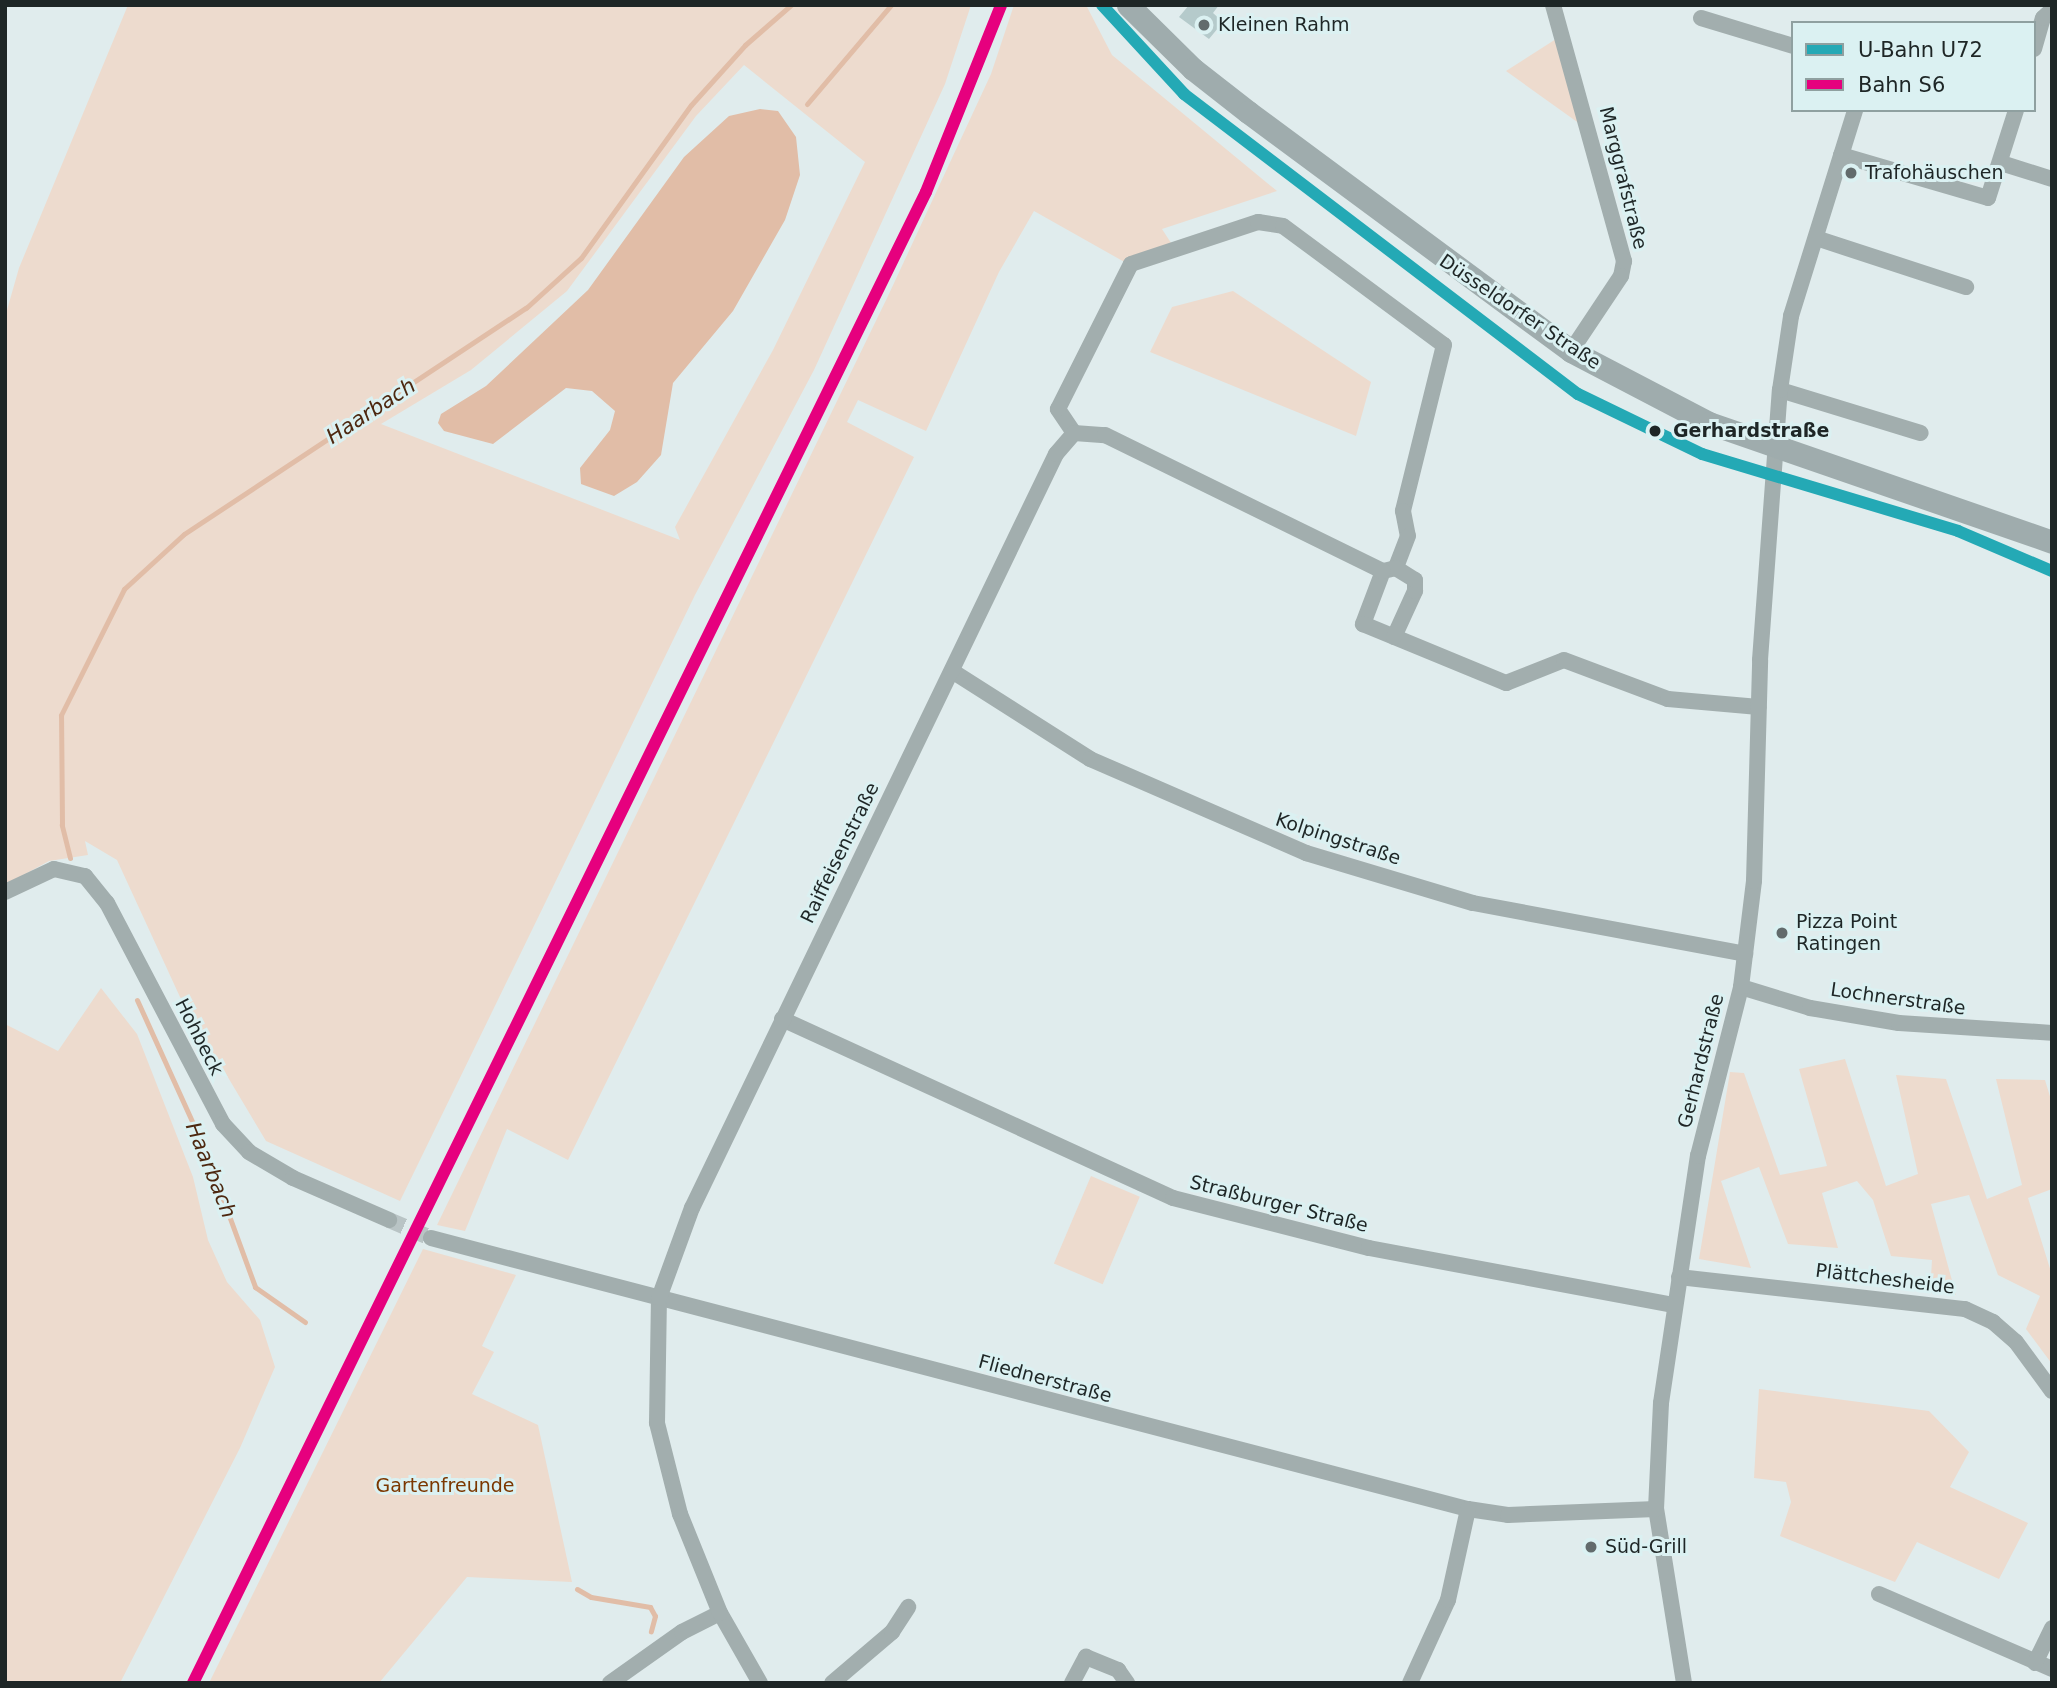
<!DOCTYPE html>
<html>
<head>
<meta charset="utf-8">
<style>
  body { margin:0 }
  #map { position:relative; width:2057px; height:1688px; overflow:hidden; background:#e0eced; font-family:"DejaVu Sans",sans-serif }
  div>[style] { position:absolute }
  .green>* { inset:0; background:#eddbce; transform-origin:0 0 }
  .water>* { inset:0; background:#e1bda7 }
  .stream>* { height:5px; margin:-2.5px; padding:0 2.5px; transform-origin:2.5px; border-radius:2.5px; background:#e1bda7 }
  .building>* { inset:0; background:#b5cacb }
  .street-tunnel>* { height:16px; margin-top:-8px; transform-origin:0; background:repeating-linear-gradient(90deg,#b9c4c5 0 16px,transparent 0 24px) }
  .street>* { height:16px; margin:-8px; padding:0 8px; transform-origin:8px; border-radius:8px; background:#a2aeae }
  .secondary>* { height:23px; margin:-11.5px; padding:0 11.5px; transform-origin:11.5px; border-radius:11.5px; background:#9facad }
  .rail-1>* { height:12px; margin:-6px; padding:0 6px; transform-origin:6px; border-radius:6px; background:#e6007e }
  .metro-1>* { height:12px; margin:-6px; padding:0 6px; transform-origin:6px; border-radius:6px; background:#24a9b5 }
  .dots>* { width:19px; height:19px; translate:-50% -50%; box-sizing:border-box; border:4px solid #dbf1f2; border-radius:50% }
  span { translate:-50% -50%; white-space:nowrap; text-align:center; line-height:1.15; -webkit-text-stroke:6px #dbf1f2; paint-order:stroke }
  .poi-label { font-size:19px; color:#1e2626 }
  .left { translate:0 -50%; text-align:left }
  .street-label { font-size:19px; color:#1e2626 }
  .stop-label { font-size:19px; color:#1e2626; font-weight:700 }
  .park-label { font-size:19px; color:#7b3700 }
  .water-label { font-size:21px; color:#4d2810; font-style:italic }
  .frame { position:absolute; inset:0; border:7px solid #1e2626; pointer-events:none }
  .legend { position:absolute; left:1791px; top:21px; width:245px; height:91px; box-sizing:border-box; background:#dbf1f2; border:2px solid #8fa0a0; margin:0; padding:9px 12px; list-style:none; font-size:21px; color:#1e2626 }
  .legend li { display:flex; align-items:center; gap:14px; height:35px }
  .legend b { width:35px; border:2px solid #8fa0a0 }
</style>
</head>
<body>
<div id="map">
  <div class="green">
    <div style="clip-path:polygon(evenodd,128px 5px,971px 5px,945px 84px,814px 370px,695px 595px,400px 1201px,266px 1141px,180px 997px,117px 860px,85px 841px,88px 855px,49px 861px,5px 885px,5px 317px,19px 268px,128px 5px,744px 65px,865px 162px,773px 350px,675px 527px,680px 540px,381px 424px,471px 370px,567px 291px,696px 116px,744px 65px)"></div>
    <div style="clip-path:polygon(1014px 5px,1086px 5px,1112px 55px,1277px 191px,1162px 229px,1173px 246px,1128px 264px,1034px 211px,999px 272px,926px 431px,858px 400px,847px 422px,914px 457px,568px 1160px,507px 1129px,465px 1231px,437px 1225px,888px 296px,991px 74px)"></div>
    <div style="clip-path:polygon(1556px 39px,1580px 124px,1506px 71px)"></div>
    <div style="clip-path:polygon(1233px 291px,1371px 382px,1356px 436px,1150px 352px,1172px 307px)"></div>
    <div style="clip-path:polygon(101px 988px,137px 1034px,193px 1177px,208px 1240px,227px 1282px,260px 1320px,275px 1367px,240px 1448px,120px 1683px,5px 1683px,5px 1024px,58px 1051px)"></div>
    <div style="clip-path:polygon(1845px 1059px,1886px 1186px,1918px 1174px,1896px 1075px,1946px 1079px,1987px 1199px,2022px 1185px,1996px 1079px,2045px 1080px,2052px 1103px,2052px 1189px,2028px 1198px,2052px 1275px,2052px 1364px,2026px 1329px,2040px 1296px,1998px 1275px,1969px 1195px,1931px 1204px,1956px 1295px,1930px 1293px,1932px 1260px,1891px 1256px,1873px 1200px,1857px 1181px,1822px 1193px,1838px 1248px,1788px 1244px,1759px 1167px,1721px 1181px,1751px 1268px,1699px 1259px,1730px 1072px,1744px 1073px,1780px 1175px,1827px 1166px,1799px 1069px)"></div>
    <div style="left:1091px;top:1176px;width:53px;height:95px;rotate:23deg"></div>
    <div style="clip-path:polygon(423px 1249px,516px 1275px,482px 1346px,494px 1352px,472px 1394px,538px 1425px,572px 1582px,467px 1577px,379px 1683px,209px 1683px)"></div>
    <div style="clip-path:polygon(1759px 1389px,1929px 1411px,1969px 1452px,1950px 1487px,2028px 1523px,1999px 1579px,1917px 1542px,1895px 1582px,1780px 1536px,1791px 1502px,1786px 1482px,1754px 1478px)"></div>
  </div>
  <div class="water">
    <div style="clip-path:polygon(760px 109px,778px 111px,796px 137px,800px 175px,785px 220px,733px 311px,673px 383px,661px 455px,637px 482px,614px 496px,581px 484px,580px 468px,610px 430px,615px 411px,592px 391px,566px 388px,493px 444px,444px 431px,438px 423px,441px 414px,486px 386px,588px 290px,684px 157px,729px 116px)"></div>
  </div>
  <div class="stream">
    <div style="left:807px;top:104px;width:130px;rotate:-49.7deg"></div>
    <div style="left:70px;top:858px;width:34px;rotate:-104deg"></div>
    <div style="left:62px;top:825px;width:110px;rotate:-90.5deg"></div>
    <div style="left:61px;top:715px;width:141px;rotate:-63.4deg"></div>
    <div style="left:124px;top:589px;width:81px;rotate:-42.5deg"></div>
    <div style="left:184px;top:534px;width:410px;rotate:-33.5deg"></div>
    <div style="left:526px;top:308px;width:74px;rotate:-42.3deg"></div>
    <div style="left:581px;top:258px;width:188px;rotate:-54.3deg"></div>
    <div style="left:691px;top:105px;width:81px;rotate:-48deg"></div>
    <div style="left:745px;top:45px;width:61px;rotate:-41deg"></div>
    <div style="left:137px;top:1000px;width:165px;rotate:65.6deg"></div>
    <div style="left:205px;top:1150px;width:146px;rotate:69.9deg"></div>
    <div style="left:255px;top:1287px;width:61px;rotate:35deg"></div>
    <div style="left:577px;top:1589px;width:16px;rotate:30deg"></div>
    <div style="left:591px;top:1597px;width:60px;rotate:9.6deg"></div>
    <div style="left:650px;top:1607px;width:10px;rotate:61deg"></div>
    <div style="left:655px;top:1616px;width:16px;rotate:105deg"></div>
  </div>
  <div class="building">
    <div style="clip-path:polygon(1189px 5px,1219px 5px,1213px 13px,1223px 22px,1209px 39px,1179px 17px)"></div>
  </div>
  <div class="street-tunnel">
    <div style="left:389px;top:1220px;width:46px;rotate:23.2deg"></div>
  </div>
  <div class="street">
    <div style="left:1553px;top:5px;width:266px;rotate:74.5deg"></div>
    <div style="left:1624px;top:261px;width:15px;rotate:101deg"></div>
    <div style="left:1621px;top:276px;width:90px;rotate:123.7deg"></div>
    <div style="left:1701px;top:18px;width:96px;rotate:16.9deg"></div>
    <div style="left:2034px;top:49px;width:32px;rotate:-74deg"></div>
    <div style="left:2043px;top:18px;width:12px;rotate:-42deg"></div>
    <div style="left:1841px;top:155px;width:153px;rotate:16.3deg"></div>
    <div style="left:1988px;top:198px;width:92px;rotate:-72.3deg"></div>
    <div style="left:2001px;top:163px;width:53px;rotate:17.4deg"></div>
    <div style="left:1816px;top:238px;width:158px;rotate:18.1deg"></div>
    <div style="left:1780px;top:390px;width:147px;rotate:17deg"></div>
    <div style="left:1074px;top:433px;width:29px;rotate:-124deg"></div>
    <div style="left:1058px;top:409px;width:162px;rotate:-63.3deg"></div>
    <div style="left:1131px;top:264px;width:134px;rotate:-18.3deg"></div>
    <div style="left:1258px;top:222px;width:25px;rotate:9deg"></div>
    <div style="left:1283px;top:226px;width:200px;rotate:36.5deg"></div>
    <div style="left:1444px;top:345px;width:171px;rotate:103.9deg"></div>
    <div style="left:1403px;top:511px;width:25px;rotate:79deg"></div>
    <div style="left:1408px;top:536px;width:34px;rotate:111deg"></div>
    <div style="left:1396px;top:568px;width:13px;rotate:167deg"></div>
    <div style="left:1383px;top:571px;width:57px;rotate:110.7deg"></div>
    <div style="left:1363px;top:624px;width:155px;rotate:22.4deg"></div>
    <div style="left:1506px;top:683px;width:62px;rotate:-21.6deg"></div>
    <div style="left:1564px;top:660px;width:111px;rotate:20.6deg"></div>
    <div style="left:1668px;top:699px;width:91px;rotate:5deg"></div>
    <div style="left:1394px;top:637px;width:51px;rotate:-65.5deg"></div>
    <div style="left:1415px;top:591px;width:11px;rotate:-90deg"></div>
    <div style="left:1415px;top:580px;width:22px;rotate:-148deg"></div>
    <div style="left:952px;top:671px;width:164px;rotate:32.5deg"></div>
    <div style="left:1090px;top:759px;width:236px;rotate:23.5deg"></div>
    <div style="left:1306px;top:853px;width:174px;rotate:16.7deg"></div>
    <div style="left:1473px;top:903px;width:277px;rotate:10.6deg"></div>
    <div style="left:5px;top:892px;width:54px;rotate:-25.1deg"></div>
    <div style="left:54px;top:869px;width:32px;rotate:13deg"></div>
    <div style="left:85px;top:876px;width:35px;rotate:51deg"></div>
    <div style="left:107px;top:903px;width:250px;rotate:62.3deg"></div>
    <div style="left:223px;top:1124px;width:38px;rotate:47deg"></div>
    <div style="left:249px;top:1152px;width:51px;rotate:30.6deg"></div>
    <div style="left:293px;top:1178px;width:105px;rotate:23.6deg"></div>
    <div style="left:1741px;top:987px;width:72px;rotate:16.9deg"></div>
    <div style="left:1810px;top:1008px;width:90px;rotate:9.6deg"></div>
    <div style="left:1899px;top:1023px;width:153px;rotate:3.7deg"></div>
    <div style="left:782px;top:1019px;width:430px;rotate:24.6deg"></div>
    <div style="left:1173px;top:1198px;width:202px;rotate:14.3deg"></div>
    <div style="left:1369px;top:1248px;width:309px;rotate:10.6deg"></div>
    <div style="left:431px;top:1238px;width:1072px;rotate:14.65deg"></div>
    <div style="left:1468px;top:1509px;width:40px;rotate:8.5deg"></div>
    <div style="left:1508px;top:1515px;width:148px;rotate:-2.3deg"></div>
    <div style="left:1679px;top:1277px;width:288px;rotate:6.4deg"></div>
    <div style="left:1965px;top:1309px;width:31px;rotate:25deg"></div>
    <div style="left:1993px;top:1322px;width:30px;rotate:41deg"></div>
    <div style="left:2016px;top:1342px;width:61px;rotate:53.7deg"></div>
    <div style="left:1879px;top:1594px;width:189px;rotate:23.4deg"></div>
    <div style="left:2035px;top:1663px;width:39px;rotate:-64deg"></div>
    <div style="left:610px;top:1683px;width:88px;rotate:-35.3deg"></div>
    <div style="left:682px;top:1632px;width:42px;rotate:-26.6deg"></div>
    <div style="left:760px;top:1683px;width:81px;rotate:-119.7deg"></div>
    <div style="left:720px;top:1613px;width:107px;rotate:-112deg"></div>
    <div style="left:680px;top:1514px;width:94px;rotate:-104.2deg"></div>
    <div style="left:657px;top:1423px;width:125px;rotate:-89.1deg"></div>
    <div style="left:659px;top:1298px;width:96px;rotate:-69.9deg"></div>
    <div style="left:692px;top:1208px;width:837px;rotate:-64.23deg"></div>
    <div style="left:1056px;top:454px;width:28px;rotate:-49deg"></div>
    <div style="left:1074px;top:433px;width:31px;rotate:4deg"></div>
    <div style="left:1105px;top:435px;width:309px;rotate:26.1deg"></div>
    <div style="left:832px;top:1683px;width:79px;rotate:-40.4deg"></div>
    <div style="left:892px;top:1632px;width:30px;rotate:-57deg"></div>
    <div style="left:1072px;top:1683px;width:30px;rotate:-62deg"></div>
    <div style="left:1086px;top:1657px;width:35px;rotate:22deg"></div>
    <div style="left:1118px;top:1670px;width:16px;rotate:55deg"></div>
    <div style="left:1410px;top:1683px;width:91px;rotate:-65.4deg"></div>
    <div style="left:1448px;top:1600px;width:93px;rotate:-77.6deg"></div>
    <div style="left:1684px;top:1683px;width:176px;rotate:-99.1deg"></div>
    <div style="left:1656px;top:1509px;width:106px;rotate:-87.3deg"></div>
    <div style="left:1661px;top:1403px;width:250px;rotate:-81.5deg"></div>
    <div style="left:1698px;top:1156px;width:174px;rotate:-75.7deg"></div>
    <div style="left:1741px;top:987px;width:107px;rotate:-83deg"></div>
    <div style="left:1754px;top:881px;width:221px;rotate:-88.4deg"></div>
    <div style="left:1760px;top:660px;width:271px;rotate:-85.8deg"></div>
    <div style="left:1780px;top:390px;width:75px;rotate:-81.5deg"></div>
    <div style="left:1791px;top:316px;width:216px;rotate:-72.7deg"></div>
  </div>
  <div class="secondary">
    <div style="left:1128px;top:5px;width:91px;rotate:44.6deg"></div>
    <div style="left:1193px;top:69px;width:70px;rotate:38deg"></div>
    <div style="left:1248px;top:112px;width:402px;rotate:36.5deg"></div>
    <div style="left:1571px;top:351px;width:156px;rotate:27.6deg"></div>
    <div style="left:1709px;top:423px;width:363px;rotate:19.1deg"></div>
  </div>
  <div class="rail-1">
    <div style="left:193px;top:1683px;width:1661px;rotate:-63.82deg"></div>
    <div style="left:926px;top:192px;width:201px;rotate:-68.1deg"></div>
  </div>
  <div class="metro-1">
    <div style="left:1102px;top:5px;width:121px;rotate:47.3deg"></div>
    <div style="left:1184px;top:94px;width:495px;rotate:37.3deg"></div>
    <div style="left:1578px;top:394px;width:138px;rotate:25.8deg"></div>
    <div style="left:1702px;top:454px;width:267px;rotate:16.7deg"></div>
    <div style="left:1958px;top:531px;width:102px;rotate:23.1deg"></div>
  </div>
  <div class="dots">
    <div style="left:1204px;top:25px;background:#626b6c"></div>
    <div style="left:1851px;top:173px;background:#626b6c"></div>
    <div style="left:1655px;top:431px;background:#1e2626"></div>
    <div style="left:1782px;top:933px;background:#626b6c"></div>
    <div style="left:1591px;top:1547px;background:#626b6c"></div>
  </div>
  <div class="poi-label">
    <span class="left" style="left:1218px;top:25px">Kleinen Rahm</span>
    <span class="left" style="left:1865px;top:173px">Trafohäuschen</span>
    <span class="left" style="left:1796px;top:933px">Pizza Point<br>Ratingen</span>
    <span class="left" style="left:1605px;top:1547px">Süd-Grill</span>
  </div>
  <div class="street-label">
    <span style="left:1623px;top:178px;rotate:76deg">Marggrafstraße</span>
    <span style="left:1520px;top:312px;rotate:34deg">Düsseldorfer Straße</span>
    <span style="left:1338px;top:839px;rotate:18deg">Kolpingstraße</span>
    <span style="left:840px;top:853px;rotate:-64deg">Raiffeisenstraße</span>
    <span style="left:1898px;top:999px;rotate:8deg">Lochnerstraße</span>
    <span style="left:199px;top:1037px;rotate:63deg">Hohbeck</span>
    <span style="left:1701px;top:1061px;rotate:-76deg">Gerhardstraße</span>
    <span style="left:1279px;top:1204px;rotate:14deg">Straßburger Straße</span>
    <span style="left:1885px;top:1279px;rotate:7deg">Plättchesheide</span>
    <span style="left:1045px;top:1379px;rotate:15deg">Fliednerstraße</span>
  </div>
  <div class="stop-label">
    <span class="left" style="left:1673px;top:431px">Gerhardstraße</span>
  </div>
  <div class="park-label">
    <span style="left:445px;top:1486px">Gartenfreunde</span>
  </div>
  <div class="water-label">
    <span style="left:371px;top:411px;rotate:-33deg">Haarbach</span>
    <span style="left:211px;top:1170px;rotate:68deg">Haarbach</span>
  </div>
  <div class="frame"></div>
  <ul class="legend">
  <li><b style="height:9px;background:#24a9b5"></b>U-Bahn U72</li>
  <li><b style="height:9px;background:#e6007e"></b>Bahn S6</li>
  </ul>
</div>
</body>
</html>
